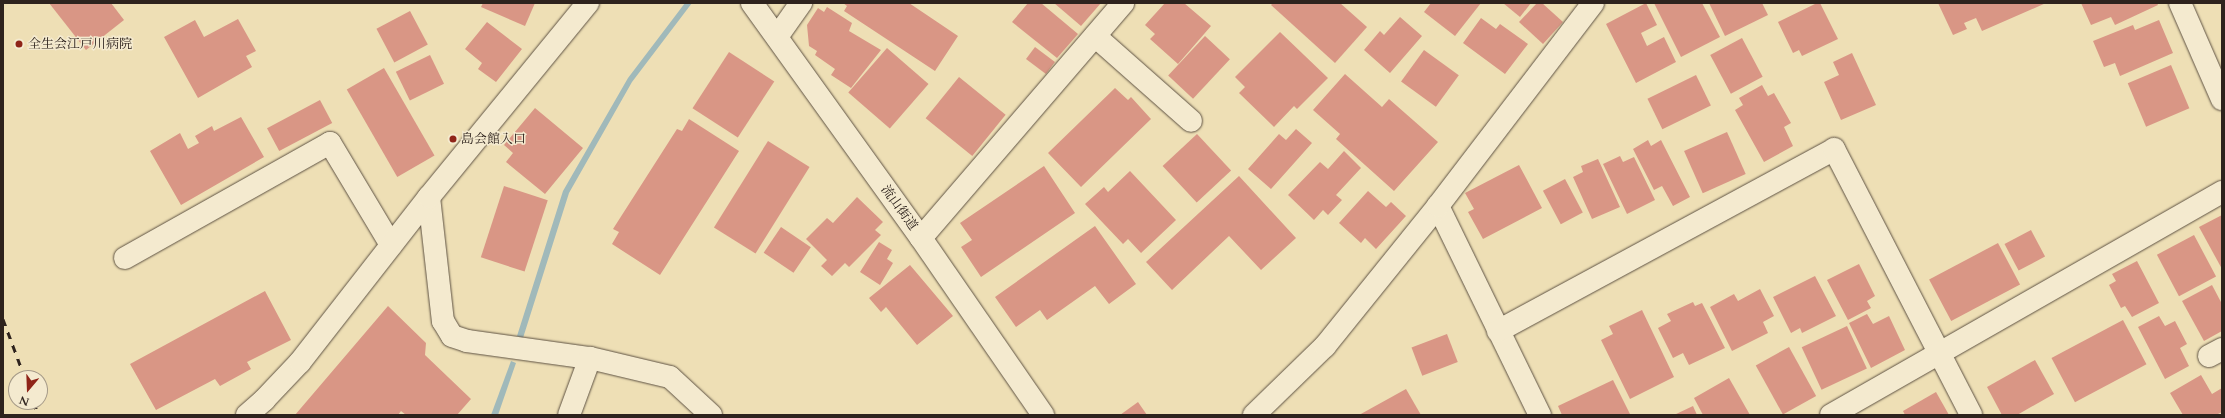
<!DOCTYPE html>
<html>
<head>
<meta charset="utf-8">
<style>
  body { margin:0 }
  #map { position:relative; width:2225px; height:418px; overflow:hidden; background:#eedfb5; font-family:Cardo,"Noto Serif JP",serif }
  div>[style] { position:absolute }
  .water>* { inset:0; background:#a0b9ba }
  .building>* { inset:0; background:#d99685; transform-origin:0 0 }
  .roads { filter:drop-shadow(0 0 1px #5e5243) drop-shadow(0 0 1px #5e5243) }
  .minor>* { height:22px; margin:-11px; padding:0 11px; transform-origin:11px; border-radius:11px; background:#f4eacf }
  .rail>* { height:3px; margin-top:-1.5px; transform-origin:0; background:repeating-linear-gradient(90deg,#2e231d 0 7px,transparent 0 14px) }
  .dots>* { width:11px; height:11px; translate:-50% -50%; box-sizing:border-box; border:2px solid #f4eacf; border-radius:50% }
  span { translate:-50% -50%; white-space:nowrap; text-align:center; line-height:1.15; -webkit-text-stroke:3px #f4eacf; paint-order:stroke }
  .poi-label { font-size:13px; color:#2e231d }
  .left { translate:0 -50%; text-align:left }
  .street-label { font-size:13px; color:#2e231d }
  .frame { position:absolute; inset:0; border:4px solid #2e231d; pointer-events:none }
  .north { position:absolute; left:8px; top:370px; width:40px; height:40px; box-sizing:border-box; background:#f4eacf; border:1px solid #a59a88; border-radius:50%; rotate:199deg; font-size:11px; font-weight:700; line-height:16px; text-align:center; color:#2e231d }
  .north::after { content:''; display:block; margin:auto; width:14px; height:18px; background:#8f2418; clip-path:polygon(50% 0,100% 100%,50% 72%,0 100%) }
</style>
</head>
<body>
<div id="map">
  <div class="water">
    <div style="clip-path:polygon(685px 3px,692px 3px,632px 82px,569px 193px,523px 338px,517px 336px,563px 191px,628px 78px)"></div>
    <div style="clip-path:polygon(511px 361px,516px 363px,498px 415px,491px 415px)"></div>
  </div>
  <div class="building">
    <div style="clip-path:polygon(49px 3px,111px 3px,124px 20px,86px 50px)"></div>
    <div style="clip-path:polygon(483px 3px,535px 3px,525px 26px,481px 7px)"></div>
    <div style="clip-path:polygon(843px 3px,909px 3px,958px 36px,935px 71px,844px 11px,847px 6px)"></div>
    <div style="clip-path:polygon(1028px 3px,1041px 3px,1078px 34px,1057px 58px,1012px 22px)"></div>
    <div style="clip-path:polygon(1054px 3px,1101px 3px,1081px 26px)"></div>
    <div style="clip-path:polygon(1165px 3px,1184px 3px,1211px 26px,1178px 64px,1150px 39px,1155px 34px,1145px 25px)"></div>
    <div style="clip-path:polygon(1273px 3px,1340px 3px,1367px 27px,1335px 63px,1271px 5px)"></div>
    <div style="clip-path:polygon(1431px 3px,1481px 3px,1455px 36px,1424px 12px)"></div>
    <div style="clip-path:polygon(1503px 3px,1531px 3px,1520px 17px)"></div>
    <div style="clip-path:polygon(1537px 3px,1542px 3px,1563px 22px,1543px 44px,1519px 22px)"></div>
    <div style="clip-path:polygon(1646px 3px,1657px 25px,1641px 33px,1647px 46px,1664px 37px,1676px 62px,1636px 83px,1606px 24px)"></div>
    <div style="clip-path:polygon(1654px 3px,1702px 3px,1720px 37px,1681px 57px)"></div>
    <div style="clip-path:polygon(1709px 3px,1762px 3px,1768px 15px,1725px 36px)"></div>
    <div style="clip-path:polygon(1817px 3px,1820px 3px,1838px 39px,1802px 56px,1799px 50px,1793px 53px,1778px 22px)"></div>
    <div style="clip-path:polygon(1938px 3px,2046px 3px,1982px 31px,1976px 18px,1964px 23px,1967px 29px,1953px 35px)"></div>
    <div style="clip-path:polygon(2081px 3px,2157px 3px,2158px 5px,2115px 25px,2111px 17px,2091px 25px)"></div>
    <div style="clip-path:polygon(827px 7px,852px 23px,849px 31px,881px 50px,851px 88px,831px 75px,835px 69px,815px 55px,817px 51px,809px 46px,807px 25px,818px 8px,824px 12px)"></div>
    <div style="left:410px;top:11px;width:38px;height:38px;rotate:62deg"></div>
    <div style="clip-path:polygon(1400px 17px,1422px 36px,1390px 73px,1364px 50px,1380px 31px,1384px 35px)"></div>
    <div style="clip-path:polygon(1481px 18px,1496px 29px,1500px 24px,1528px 44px,1505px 74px,1463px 43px)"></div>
    <div style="clip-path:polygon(238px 19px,256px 51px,246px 56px,252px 67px,198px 98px,164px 37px,195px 20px,204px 37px)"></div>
    <div style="clip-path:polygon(2159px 20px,2173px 53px,2120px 76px,2115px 63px,2104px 67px,2093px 41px,2133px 25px,2135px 30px)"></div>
    <div style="clip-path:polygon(487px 22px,522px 49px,496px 82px,478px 69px,482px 63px,465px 49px)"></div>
    <div style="clip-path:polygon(1280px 32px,1328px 78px,1297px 109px,1294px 106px,1274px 127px,1239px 93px,1245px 87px,1235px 77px)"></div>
    <div style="left:1205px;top:36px;width:34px;height:54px;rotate:43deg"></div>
    <div style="left:1742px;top:38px;width:44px;height:36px;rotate:62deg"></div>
    <div style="left:1035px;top:47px;width:25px;height:15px;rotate:37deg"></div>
    <div style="left:887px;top:48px;width:55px;height:59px;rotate:41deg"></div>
    <div style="left:1424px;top:50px;width:43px;height:39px;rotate:36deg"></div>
    <div style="left:729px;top:52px;width:54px;height:67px;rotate:33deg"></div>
    <div style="clip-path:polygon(1852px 53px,1876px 105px,1841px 120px,1824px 82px,1839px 75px,1833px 62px)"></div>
    <div style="left:430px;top:55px;width:32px;height:38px;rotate:64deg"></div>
    <div style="left:2171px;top:65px;width:47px;height:47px;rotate:67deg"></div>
    <div style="left:384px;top:68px;width:101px;height:43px;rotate:60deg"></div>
    <div style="clip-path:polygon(1345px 74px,1382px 107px,1389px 99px,1438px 142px,1394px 191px,1336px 139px,1340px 134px,1313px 110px)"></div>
    <div style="left:1696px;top:75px;width:34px;height:54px;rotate:64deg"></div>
    <div style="left:959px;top:77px;width:60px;height:53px;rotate:39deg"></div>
    <div style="clip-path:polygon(1762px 85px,1768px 96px,1774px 93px,1791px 123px,1784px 127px,1793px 146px,1764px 162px,1735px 110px,1743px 105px,1739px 98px)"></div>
    <div style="clip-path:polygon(1115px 88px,1128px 100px,1131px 97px,1151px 119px,1081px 187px,1048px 153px)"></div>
    <div style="left:320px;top:100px;width:26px;height:60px;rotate:62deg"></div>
    <div style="clip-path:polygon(535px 108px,583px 148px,545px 194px,506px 162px,513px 153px,504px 145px)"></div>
    <div style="clip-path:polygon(241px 117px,264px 157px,181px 205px,150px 151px,180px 133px,188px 149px,199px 143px,195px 136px,212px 126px,214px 131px)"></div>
    <div style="clip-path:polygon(689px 119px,739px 151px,660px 275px,612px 244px,619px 232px,613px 229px,677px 129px,682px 131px)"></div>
    <div style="clip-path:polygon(1296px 129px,1312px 143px,1271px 189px,1248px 169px,1279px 134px,1286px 140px)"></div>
    <div style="left:1727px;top:132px;width:46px;height:47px;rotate:66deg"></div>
    <div style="left:1197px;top:134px;width:50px;height:47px;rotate:47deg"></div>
    <div style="clip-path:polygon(1648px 140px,1651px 146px,1661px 140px,1690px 197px,1673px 206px,1662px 186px,1654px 190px,1633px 149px)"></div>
    <div style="left:768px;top:141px;width:49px;height:102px;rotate:32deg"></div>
    <div style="clip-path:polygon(1344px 151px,1361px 168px,1336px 195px,1342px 200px,1328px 215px,1323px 210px,1314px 220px,1288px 195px,1320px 162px,1328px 169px)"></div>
    <div style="clip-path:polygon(1620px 156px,1623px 162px,1634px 157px,1655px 200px,1627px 214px,1603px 164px)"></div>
    <div style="clip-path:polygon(1598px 159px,1620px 207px,1592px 219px,1573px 177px,1583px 172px,1581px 166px)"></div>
    <div style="clip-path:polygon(1519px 165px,1542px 208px,1483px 239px,1468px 212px,1474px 209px,1465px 193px)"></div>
    <div style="clip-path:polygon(1044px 166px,1075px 213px,981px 277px,961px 247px,972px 240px,960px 223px)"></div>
    <div style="clip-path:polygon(1130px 171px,1176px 220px,1141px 253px,1128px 239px,1123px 244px,1085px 204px,1104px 187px,1108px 192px)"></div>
    <div style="clip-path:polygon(1239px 176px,1296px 238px,1261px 270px,1229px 236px,1172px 290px,1146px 262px)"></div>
    <div style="left:1565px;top:179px;width:38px;height:25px;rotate:62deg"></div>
    <div style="left:504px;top:186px;width:46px;height:75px;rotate:18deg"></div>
    <div style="clip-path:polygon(1368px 191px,1386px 207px,1391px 202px,1406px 216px,1376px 249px,1365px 238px,1361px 243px,1339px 223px)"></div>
    <div style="clip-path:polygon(857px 197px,883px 222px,875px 230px,881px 235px,849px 267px,845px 263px,832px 276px,821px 266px,827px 260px,806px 239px,827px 218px,833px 223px)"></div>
    <div style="clip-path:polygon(2222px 215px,2222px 269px,2199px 227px)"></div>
    <div style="clip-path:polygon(1095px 226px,1136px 284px,1109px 304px,1095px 286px,1047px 320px,1040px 310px,1016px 327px,995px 297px)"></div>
    <div style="left:781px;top:227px;width:36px;height:31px;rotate:34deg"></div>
    <div style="left:2031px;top:230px;width:30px;height:30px;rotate:62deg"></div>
    <div style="left:2194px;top:235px;width:47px;height:42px;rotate:62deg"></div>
    <div style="clip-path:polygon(879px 242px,892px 250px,887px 259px,893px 263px,880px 285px,860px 272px)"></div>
    <div style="left:1998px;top:243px;width:47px;height:78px;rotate:62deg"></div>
    <div style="clip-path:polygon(2137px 261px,2159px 303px,2132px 317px,2125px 306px,2121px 308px,2109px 285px,2116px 281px,2112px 274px)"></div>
    <div style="clip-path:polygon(1859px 264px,1875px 296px,1867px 301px,1871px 308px,1848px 320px,1827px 280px)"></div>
    <div style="clip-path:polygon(910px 265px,953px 316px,917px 345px,886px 307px,881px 312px,869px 298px)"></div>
    <div style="clip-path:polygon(1815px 276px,1836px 316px,1802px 333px,1800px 328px,1791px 333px,1773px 297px)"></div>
    <div style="clip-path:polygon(2212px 285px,2222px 304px,2222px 331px,2204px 341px,2182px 301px)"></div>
    <div style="clip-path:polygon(1760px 289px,1774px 316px,1763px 322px,1768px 333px,1732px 351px,1710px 307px,1734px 294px,1738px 301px)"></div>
    <div style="clip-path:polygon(265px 291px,291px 340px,247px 362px,251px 369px,220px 386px,215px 379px,156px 410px,130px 364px)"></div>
    <div style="clip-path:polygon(1693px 302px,1695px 306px,1702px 303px,1725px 348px,1689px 365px,1683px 353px,1673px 358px,1658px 328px,1671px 321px,1667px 314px)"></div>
    <div style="clip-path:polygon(388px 306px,426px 343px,425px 355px,471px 399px,457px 415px,406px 415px,401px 411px,398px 415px,295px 415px)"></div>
    <div style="clip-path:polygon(1642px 310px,1674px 377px,1630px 399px,1601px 340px,1613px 334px,1609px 326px)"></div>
    <div style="clip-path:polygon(1867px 314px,1873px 324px,1889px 316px,1905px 350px,1871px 368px,1849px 323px)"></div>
    <div style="clip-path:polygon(2159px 316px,2165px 326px,2175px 321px,2187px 344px,2180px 348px,2189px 366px,2165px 379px,2138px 327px)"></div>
    <div style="left:2123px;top:320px;width:50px;height:81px;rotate:62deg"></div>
    <div style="left:1847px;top:326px;width:47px;height:50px;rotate:65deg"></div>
    <div style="left:1447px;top:334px;width:30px;height:38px;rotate:69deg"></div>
    <div style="left:1789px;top:347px;width:56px;height:38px;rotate:61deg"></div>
    <div style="clip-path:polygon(2035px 360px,2054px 394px,2017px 415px,2002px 415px,1987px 387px)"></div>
    <div style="clip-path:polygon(2201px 375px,2212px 394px,2222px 388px,2222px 412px,2216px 415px,2183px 415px,2170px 393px)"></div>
    <div style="clip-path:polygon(1729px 378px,1750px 415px,1703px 415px,1694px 398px)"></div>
    <div style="clip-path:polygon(1613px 380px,1630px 414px,1562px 415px,1558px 406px)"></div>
    <div style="clip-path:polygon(1406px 389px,1421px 415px,1359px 415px)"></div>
    <div style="clip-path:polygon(1936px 392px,1949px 415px,1905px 415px,1903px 411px)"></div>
    <div style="clip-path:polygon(1138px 402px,1147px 415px,1120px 415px)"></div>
    <div style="clip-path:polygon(1693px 406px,1697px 415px,1674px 415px)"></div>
  </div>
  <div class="roads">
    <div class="minor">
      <div style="left:752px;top:3px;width:289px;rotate:54.3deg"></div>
      <div style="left:921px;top:238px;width:215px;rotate:55.4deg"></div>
      <div style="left:2180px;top:3px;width:105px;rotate:66.4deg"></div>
      <div style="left:1095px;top:36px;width:128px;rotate:41.5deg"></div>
      <div style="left:777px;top:37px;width:42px;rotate:-54.8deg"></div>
      <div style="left:429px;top:197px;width:125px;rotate:83.6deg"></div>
      <div style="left:443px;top:321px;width:17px;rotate:59deg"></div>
      <div style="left:452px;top:336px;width:16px;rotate:18deg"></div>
      <div style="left:467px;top:341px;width:124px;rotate:7.9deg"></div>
      <div style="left:590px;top:358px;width:82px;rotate:13.4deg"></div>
      <div style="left:670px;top:377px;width:56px;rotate:42.8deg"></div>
      <div style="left:1438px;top:206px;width:233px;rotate:64deg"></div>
      <div style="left:921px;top:238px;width:310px;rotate:-49.3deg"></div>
      <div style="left:125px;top:258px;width:235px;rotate:-29.3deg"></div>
      <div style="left:330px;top:143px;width:119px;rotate:59.1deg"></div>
      <div style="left:1498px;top:331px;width:382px;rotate:-28.4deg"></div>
      <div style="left:1834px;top:149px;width:299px;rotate:62.7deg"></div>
      <div style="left:2209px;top:356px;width:15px;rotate:-28deg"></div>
      <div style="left:247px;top:415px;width:23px;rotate:-41deg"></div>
      <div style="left:264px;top:400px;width:52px;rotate:-46.5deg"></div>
      <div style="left:300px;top:362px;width:209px;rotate:-52deg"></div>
      <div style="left:429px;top:197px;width:251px;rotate:-50.7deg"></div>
      <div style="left:569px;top:415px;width:61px;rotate:-69.8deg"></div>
      <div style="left:1254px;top:415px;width:99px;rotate:-44.2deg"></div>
      <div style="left:1325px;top:346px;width:180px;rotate:-51.1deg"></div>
      <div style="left:1438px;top:206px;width:255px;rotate:-52.6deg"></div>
      <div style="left:1831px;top:415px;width:450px;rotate:-29.7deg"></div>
    </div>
  </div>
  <div class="rail">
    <div style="left:3px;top:319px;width:63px;rotate:69.6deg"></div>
    <div style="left:34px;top:402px;width:14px;rotate:73deg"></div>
  </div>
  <div class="dots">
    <div style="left:19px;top:44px;background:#8f2418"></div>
    <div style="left:453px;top:139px;background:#8f2418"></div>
  </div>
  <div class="poi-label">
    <span class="left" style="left:28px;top:44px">全生会江戸川病院</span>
    <span class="left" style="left:461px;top:139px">島会館入口</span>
  </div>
  <div class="street-label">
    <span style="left:899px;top:208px;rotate:54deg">流山街道</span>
  </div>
  <div class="frame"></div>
  <div class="north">N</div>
</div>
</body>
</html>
